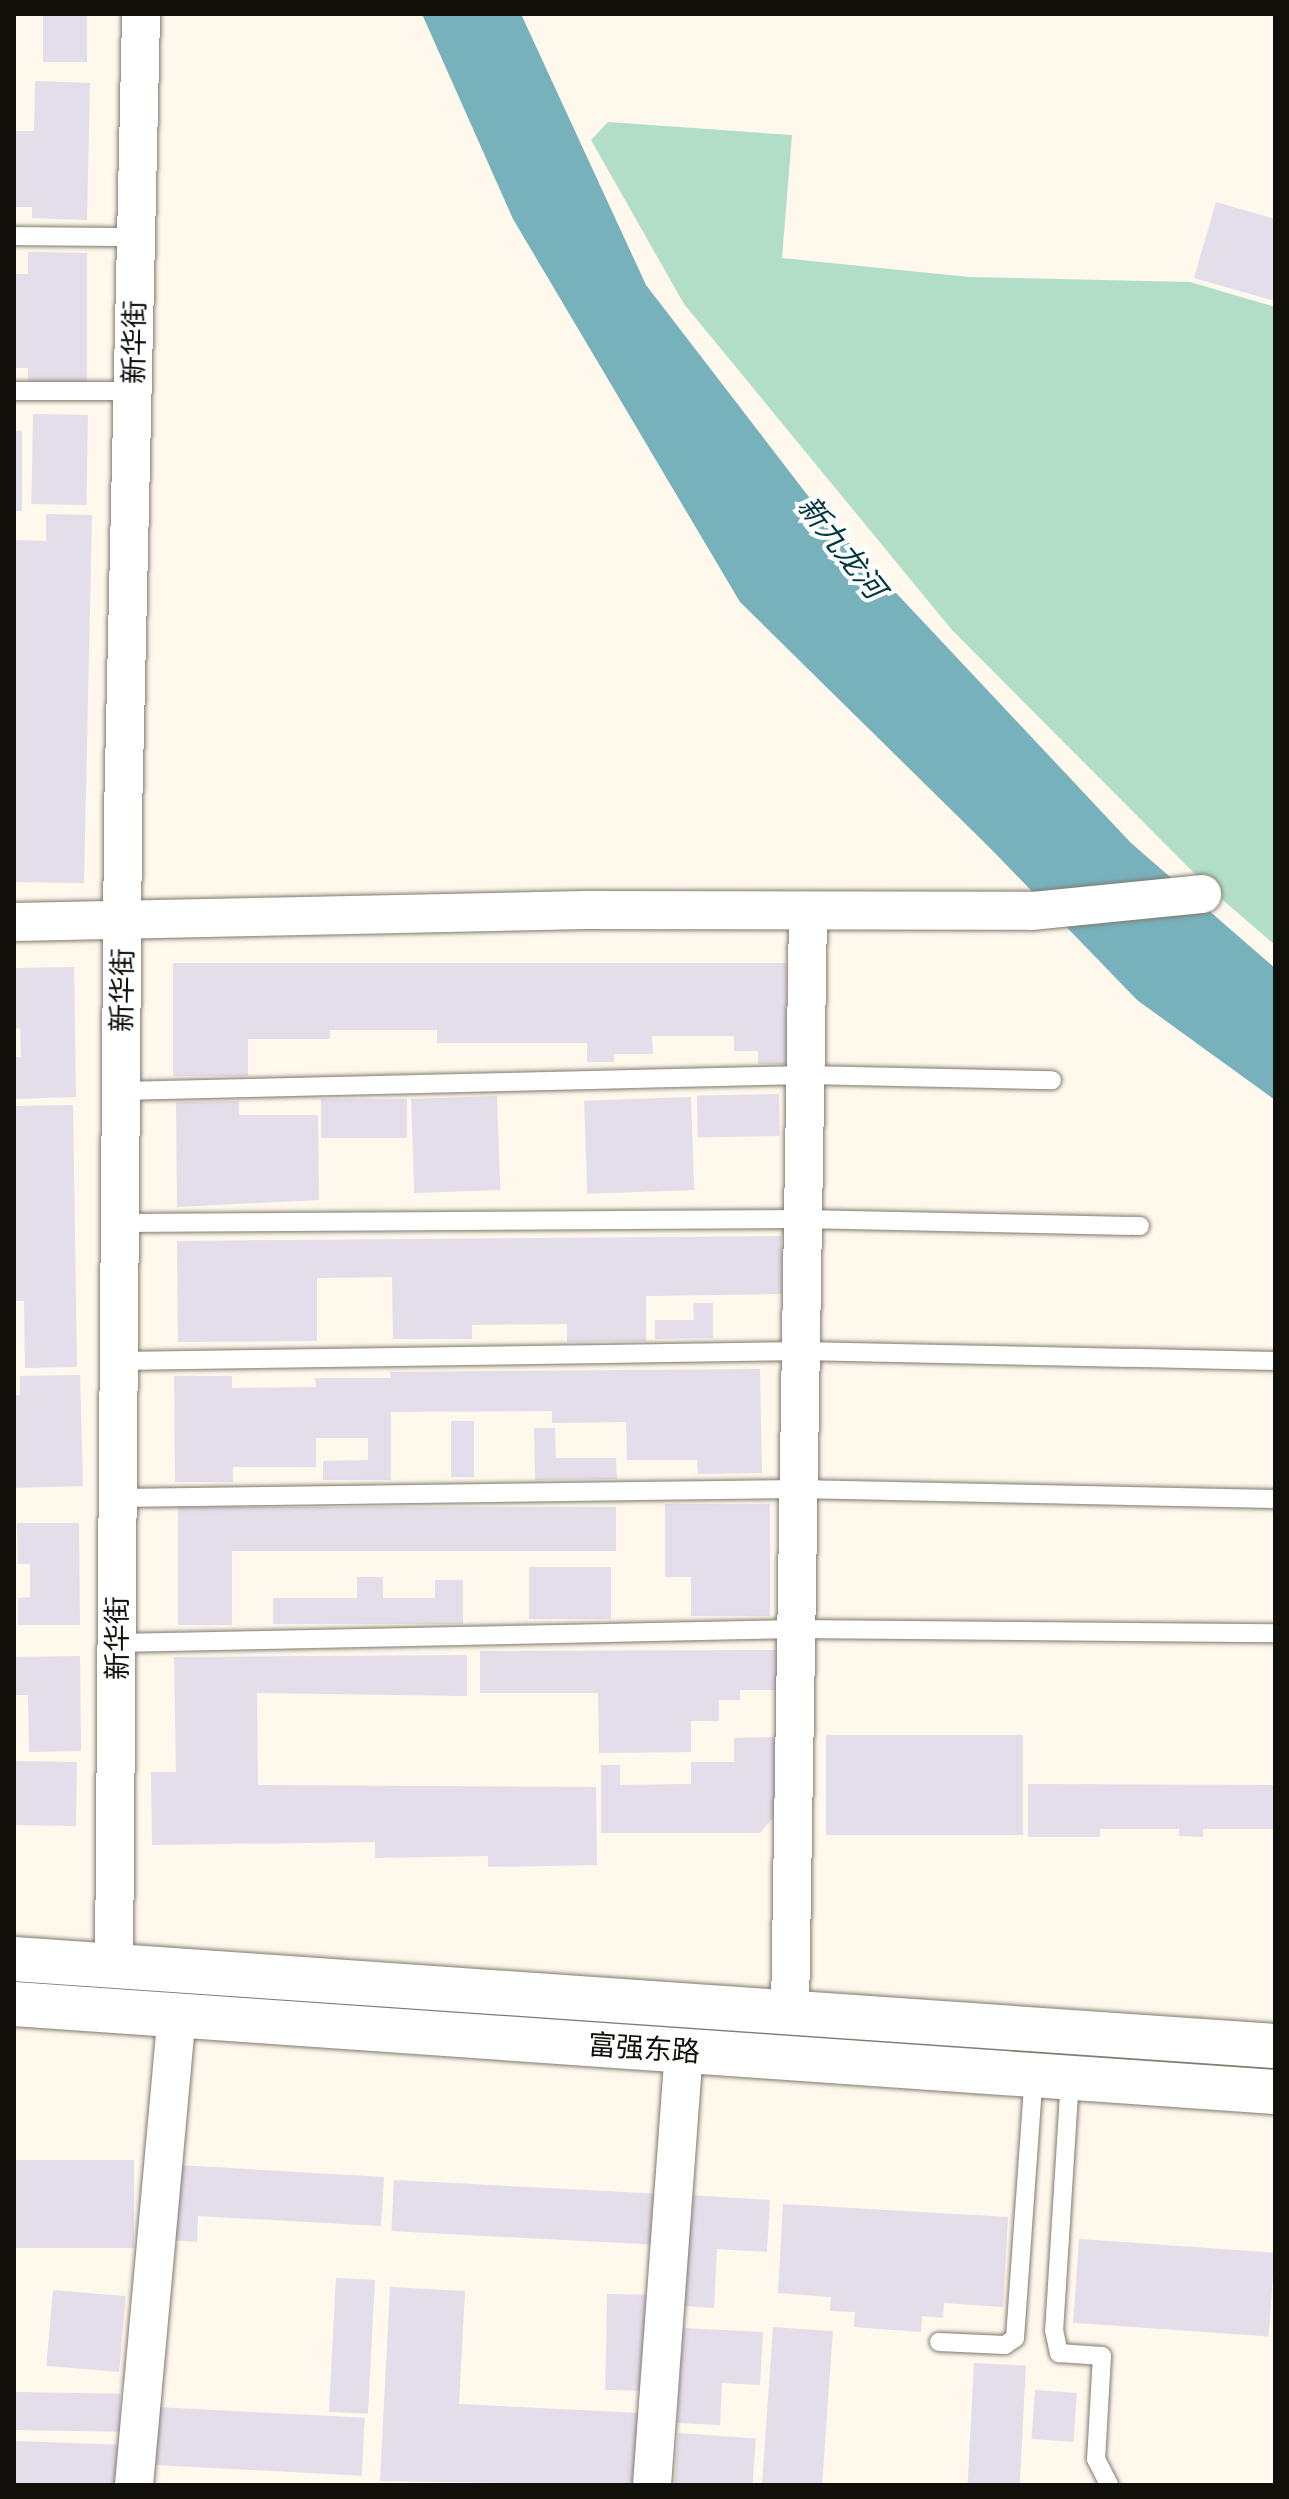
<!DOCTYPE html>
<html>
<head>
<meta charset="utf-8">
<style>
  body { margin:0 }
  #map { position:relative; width:1289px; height:2499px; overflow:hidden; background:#fef8ed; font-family:Quicksand,"Noto Sans SC",sans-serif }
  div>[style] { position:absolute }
  .green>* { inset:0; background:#b2dec8 }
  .water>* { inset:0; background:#77b1bc }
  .building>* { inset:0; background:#e4ddea; transform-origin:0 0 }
  .roads { filter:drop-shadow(0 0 2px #807a6e) drop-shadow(0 0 2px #807a6e) }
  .service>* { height:18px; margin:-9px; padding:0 9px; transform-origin:9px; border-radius:9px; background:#fff }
  .minor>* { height:38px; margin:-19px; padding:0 19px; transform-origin:19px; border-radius:19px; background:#fff }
  .secondary>* { height:44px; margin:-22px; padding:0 22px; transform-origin:22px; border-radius:22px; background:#fff }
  span { translate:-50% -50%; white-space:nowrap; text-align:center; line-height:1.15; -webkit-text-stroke:8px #fff; paint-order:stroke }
  .street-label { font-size:28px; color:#110f0a }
  .water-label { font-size:30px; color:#003840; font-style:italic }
  .frame { position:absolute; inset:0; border:16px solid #110f0a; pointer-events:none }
</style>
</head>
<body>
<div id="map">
  <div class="green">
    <div style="clip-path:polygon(608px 122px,792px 135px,782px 258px,969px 277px,1190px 282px,1275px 307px,1275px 945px,1209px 888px,952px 630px,684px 304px,591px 140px)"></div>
  </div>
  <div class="water">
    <div style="clip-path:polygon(422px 14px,521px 14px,646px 285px,822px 514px,1131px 843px,1275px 968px,1275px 1100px,1137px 1000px,991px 849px,740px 602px,513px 219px)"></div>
  </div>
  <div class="building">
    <div style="left:43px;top:14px;width:44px;height:48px"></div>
    <div style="clip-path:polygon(35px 81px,90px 83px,87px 220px,32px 218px,32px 207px,14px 207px,14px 131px,34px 131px)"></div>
    <div style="clip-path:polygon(1216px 202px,1275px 219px,1275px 301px,1194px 278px)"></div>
    <div style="clip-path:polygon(28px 252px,87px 253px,87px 382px,28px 382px,28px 368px,14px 368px,14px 274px,28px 274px)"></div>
    <div style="left:33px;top:414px;width:55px;height:90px;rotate:1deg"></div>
    <div style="left:14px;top:431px;width:8px;height:80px"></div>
    <div style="clip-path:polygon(46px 514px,92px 515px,84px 883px,14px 882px,16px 540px,46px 541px)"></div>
    <div style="clip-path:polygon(173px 963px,786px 963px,787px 1064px,758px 1064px,758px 1051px,734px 1051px,734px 1036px,652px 1036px,653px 1054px,614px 1054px,614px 1062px,587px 1062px,587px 1043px,437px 1043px,437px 1030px,330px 1030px,330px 1039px,248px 1039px,248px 1076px,173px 1076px)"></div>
    <div style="clip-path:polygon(74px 967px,76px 1097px,14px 1099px,14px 1057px,21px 1057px,20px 1028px,14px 1029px,14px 968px)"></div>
    <div style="left:779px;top:1094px;width:42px;height:82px;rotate:89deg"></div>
    <div style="left:497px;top:1096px;width:94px;height:86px;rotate:88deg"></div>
    <div style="left:691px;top:1097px;width:93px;height:107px;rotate:88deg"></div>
    <div style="left:321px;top:1099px;width:86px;height:39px"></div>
    <div style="clip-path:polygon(239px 1101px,239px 1115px,318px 1115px,319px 1200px,177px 1207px,176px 1102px)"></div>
    <div style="clip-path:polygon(73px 1105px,77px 1367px,25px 1368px,24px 1301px,14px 1301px,14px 1106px)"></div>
    <div style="clip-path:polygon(781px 1236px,782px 1294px,646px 1296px,646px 1341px,567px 1342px,567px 1324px,472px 1325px,472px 1339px,393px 1339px,392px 1277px,317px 1278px,317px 1341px,178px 1342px,177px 1241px)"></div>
    <div style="clip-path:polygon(693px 1303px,713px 1303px,713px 1338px,655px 1339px,655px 1320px,694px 1320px)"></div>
    <div style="clip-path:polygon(760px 1369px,762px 1473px,698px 1474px,697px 1460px,627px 1460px,626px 1422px,552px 1423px,552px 1411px,391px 1412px,391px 1480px,323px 1480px,323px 1461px,368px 1460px,368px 1438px,316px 1438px,316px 1467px,233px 1467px,233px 1482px,175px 1482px,174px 1376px,232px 1376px,232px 1388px,316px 1387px,315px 1378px,391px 1378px,390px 1372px)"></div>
    <div style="clip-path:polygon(80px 1375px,83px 1486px,14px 1488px,14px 1395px,20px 1395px,20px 1376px)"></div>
    <div style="left:451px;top:1421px;width:23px;height:56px"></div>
    <div style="clip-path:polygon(534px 1428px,555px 1428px,556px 1458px,616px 1458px,617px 1479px,535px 1480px)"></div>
    <div style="clip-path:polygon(665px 1504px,770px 1504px,770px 1616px,691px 1616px,691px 1577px,665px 1577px)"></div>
    <div style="clip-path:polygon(178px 1507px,616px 1507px,616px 1551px,232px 1551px,232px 1625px,178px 1625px)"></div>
    <div style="clip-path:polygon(17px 1523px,79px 1523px,80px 1625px,18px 1625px,18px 1598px,30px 1597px,30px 1564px,18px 1564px)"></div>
    <div style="left:529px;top:1567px;width:82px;height:52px"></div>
    <div style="clip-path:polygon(357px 1577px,383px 1577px,383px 1598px,435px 1598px,435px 1580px,463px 1580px,463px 1624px,273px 1624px,273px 1598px,357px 1598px)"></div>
    <div style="clip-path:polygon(778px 1650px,778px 1690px,740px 1690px,740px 1700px,719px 1700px,719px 1721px,691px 1721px,691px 1752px,599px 1753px,598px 1693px,480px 1693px,480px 1651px)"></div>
    <div style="clip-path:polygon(467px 1655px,467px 1696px,257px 1693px,258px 1785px,596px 1787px,597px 1865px,488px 1867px,488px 1856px,375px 1858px,375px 1842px,152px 1845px,151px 1772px,176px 1772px,174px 1657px)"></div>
    <div style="clip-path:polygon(80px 1656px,81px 1751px,29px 1752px,28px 1695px,14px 1695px,14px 1657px)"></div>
    <div style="left:826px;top:1735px;width:197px;height:100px"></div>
    <div style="clip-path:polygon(779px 1737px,779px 1811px,760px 1833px,601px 1833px,601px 1765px,620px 1765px,620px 1785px,691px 1784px,691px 1762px,734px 1762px,734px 1738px)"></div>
    <div style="left:14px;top:1761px;width:63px;height:64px;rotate:1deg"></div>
    <div style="clip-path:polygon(1028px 1784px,1275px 1785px,1275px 1829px,1203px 1829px,1203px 1837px,1179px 1836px,1179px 1829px,1100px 1829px,1100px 1837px,1028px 1837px)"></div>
    <div style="left:14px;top:2160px;width:120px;height:88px"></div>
    <div style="clip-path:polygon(178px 2165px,384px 2177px,381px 2226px,198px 2216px,197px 2242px,172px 2240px)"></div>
    <div style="left:394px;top:2180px;width:260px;height:51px;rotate:3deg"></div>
    <div style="clip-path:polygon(690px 2195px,770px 2200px,767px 2252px,717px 2249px,714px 2308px,684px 2306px)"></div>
    <div style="clip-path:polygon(783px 2204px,1008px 2217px,1003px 2307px,944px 2303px,943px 2318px,922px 2316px,921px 2332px,854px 2327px,855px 2312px,830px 2311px,831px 2297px,778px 2293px)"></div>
    <div style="left:1079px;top:2239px;width:196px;height:84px;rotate:4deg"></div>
    <div style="left:336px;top:2278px;width:39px;height:134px;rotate:3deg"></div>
    <div style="clip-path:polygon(390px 2287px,465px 2291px,459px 2404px,639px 2413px,636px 2485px,380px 2481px)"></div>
    <div style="left:53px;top:2290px;width:73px;height:76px;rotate:5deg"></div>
    <div style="left:607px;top:2294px;width:40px;height:96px;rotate:1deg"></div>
    <div style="left:773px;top:2327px;width:60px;height:158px;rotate:4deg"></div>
    <div style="clip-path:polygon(683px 2328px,763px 2332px,760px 2385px,722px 2383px,720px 2425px,677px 2423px)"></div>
    <div style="left:974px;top:2363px;width:52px;height:122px;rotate:3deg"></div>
    <div style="left:1035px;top:2390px;width:42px;height:49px;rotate:4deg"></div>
    <div style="left:14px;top:2392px;width:106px;height:38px;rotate:1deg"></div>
    <div style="left:158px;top:2407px;width:207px;height:58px;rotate:3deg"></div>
    <div style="left:678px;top:2433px;width:78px;height:50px;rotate:4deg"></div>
    <div style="left:14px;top:2441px;width:104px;height:44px;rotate:2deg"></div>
  </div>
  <div class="roads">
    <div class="service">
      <div style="left:14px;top:236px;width:122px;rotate:0.5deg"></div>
      <div style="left:14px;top:391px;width:119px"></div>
      <div style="left:121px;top:1091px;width:684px;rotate:-1.34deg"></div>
      <div style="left:805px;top:1075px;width:247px;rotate:1.2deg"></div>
      <div style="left:120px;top:1223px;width:683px;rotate:-0.34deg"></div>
      <div style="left:803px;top:1219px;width:337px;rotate:1.2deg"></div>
      <div style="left:119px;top:1361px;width:682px;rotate:-0.84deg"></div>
      <div style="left:801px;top:1351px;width:474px;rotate:1.2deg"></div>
      <div style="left:118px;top:1498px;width:680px;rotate:-0.76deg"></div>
      <div style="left:798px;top:1489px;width:477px;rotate:1.2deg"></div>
      <div style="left:117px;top:1643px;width:679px;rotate:-1.18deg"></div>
      <div style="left:796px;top:1629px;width:479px;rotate:0.5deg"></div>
      <div style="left:1070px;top:2078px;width:253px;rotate:93.6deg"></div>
      <div style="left:1054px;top:2330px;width:24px;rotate:78deg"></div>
      <div style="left:1059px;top:2353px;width:43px;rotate:4deg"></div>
      <div style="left:1102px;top:2356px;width:103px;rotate:93.3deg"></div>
      <div style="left:1096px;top:2459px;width:29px;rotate:63deg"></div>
      <div style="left:939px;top:2342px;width:66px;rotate:2.6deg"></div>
      <div style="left:1005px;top:2345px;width:12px;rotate:-35deg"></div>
      <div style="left:1015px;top:2338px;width:264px;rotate:-85.9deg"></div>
    </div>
    <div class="minor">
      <div style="left:14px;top:922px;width:571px;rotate:-1.2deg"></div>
      <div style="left:585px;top:910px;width:447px;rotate:0.1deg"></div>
      <div style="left:1032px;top:911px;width:171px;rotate:-5.7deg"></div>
      <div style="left:114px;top:1966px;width:1150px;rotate:-89.55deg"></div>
      <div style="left:123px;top:816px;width:802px;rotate:-88.71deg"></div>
      <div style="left:790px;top:2012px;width:1098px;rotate:-89.06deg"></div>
      <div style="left:134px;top:2485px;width:471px;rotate:-84.8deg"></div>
      <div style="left:652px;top:2485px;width:435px;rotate:-85.8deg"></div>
    </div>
    <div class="secondary">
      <div style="left:14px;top:1959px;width:1264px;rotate:3.95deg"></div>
      <div style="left:14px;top:2004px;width:1264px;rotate:3.99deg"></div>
    </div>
  </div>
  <div class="street-label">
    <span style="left:134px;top:342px;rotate:-89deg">新华街</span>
    <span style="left:122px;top:990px;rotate:-89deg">新华街</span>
    <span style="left:117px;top:1638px;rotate:-90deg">新华街</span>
    <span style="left:644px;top:2048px;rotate:4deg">富强东路</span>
  </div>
  <div class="water-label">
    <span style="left:842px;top:547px;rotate:52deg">新九龙河</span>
  </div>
  <div class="frame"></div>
</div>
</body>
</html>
